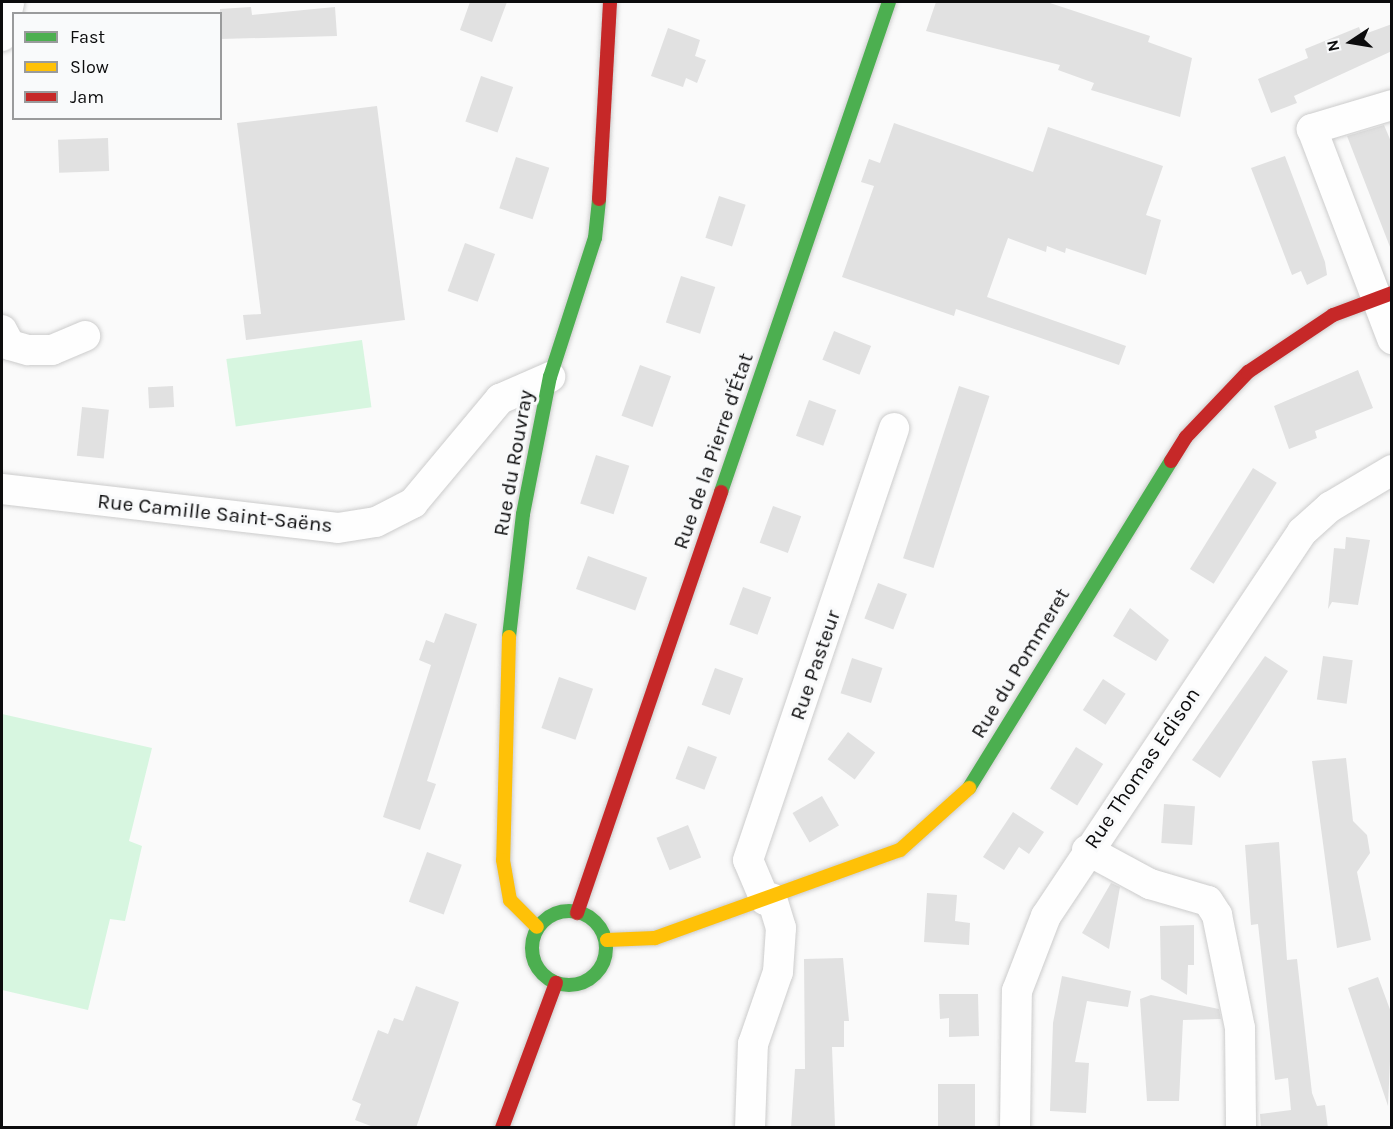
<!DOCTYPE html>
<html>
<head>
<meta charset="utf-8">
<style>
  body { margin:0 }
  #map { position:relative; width:1393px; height:1129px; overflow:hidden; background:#fafafa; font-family:Karla,sans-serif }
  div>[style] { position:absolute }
  .green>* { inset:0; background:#d7f6e0; transform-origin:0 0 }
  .building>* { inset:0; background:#e1e1e1; transform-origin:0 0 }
  .roads { filter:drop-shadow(0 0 2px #ccc) drop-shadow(0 0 2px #ccc) }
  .street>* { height:30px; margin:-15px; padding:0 15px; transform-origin:15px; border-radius:15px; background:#fefefe }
  .fast>* { height:14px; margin:-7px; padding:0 7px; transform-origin:7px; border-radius:7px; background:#4caf50 }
  .fast>.ring { margin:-7px; padding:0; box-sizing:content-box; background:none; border:14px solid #4caf50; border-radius:50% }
  .slow>* { height:14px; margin:-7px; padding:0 7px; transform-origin:7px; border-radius:7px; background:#ffc107 }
  .jam>* { height:14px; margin:-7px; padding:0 7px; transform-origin:7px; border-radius:7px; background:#c62828 }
  span { translate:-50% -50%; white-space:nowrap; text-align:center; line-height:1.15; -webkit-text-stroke:6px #f9fafb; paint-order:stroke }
  .street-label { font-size:21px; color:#0c0c0d }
  .frame { position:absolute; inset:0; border:3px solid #0c0c0d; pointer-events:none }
  .legend { position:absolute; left:12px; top:12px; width:210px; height:108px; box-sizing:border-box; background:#f9fafb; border:2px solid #9a9b9c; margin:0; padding:8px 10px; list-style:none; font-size:18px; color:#0c0c0d }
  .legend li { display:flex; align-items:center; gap:12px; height:30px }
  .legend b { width:30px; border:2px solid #9a9b9c }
  .north { position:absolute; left:1321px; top:12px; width:60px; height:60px; -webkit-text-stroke:4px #f9fafb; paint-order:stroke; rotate:258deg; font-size:16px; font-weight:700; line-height:24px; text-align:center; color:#0c0c0d }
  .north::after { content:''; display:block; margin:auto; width:21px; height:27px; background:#0c0c0d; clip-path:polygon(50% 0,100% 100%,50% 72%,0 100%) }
</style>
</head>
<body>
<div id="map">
  <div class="green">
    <div style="left:362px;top:340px;width:68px;height:137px;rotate:82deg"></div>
    <div style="clip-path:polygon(2px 714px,152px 748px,129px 841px,142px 846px,125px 921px,110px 919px,88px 1010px,2px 990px)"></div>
  </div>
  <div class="building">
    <div style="clip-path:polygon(470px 2px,507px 2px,492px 42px,460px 30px)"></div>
    <div style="clip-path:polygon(936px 2px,1047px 2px,1150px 36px,1148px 42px,1192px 58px,1180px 117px,1091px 90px,1094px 83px,1058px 70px,1060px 65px,926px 31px)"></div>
    <div style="clip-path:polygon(251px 7px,252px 15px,335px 7px,337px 36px,220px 39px,220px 9px)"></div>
    <div style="clip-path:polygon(1392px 24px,1392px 51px,1294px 96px,1297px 103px,1271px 113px,1258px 79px,1308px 58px,1305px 49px,1359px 27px,1362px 35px)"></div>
    <div style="clip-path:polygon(668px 28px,700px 40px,695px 56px,706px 60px,697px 83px,686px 78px,683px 87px,651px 76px)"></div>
    <div style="left:481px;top:76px;width:34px;height:48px;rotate:19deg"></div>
    <div style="clip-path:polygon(377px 106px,405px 320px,246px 340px,243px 315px,261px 314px,237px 123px)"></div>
    <div style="clip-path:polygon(894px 123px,1033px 172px,1048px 127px,1163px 166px,1146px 215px,1161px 220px,1146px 275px,1066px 248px,1065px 253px,1047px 246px,1046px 252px,1008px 238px,987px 297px,1126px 346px,1119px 365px,956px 309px,954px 316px,842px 277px,874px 186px,861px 182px,869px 159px,880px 163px)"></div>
    <div style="clip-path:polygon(1384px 125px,1392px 144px,1390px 247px,1347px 136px)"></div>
    <div style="left:108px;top:138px;width:33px;height:50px;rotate:88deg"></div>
    <div style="clip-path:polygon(1285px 156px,1325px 262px,1327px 275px,1307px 285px,1301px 271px,1292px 275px,1251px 168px)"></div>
    <div style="left:516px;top:157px;width:35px;height:54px;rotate:18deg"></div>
    <div style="left:719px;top:196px;width:28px;height:44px;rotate:18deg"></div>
    <div style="left:465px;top:243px;width:32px;height:51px;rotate:20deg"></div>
    <div style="left:681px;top:276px;width:36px;height:49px;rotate:18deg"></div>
    <div style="left:834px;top:331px;width:40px;height:31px;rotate:22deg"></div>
    <div style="left:640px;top:365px;width:33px;height:54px;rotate:20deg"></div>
    <div style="clip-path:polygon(1358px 370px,1373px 408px,1315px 431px,1317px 438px,1289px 449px,1274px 406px)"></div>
    <div style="left:173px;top:386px;width:21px;height:25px;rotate:87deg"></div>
    <div style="left:959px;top:386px;width:32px;height:181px;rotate:18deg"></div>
    <div style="left:809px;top:400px;width:29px;height:38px;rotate:20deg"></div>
    <div style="left:82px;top:407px;width:27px;height:49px;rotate:6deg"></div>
    <div style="left:596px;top:455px;width:35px;height:51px;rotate:18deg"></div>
    <div style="left:1253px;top:468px;width:28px;height:119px;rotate:32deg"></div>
    <div style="left:773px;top:506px;width:30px;height:39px;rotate:20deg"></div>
    <div style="clip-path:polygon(1346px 537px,1370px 540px,1358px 605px,1332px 602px,1328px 609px,1334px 548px,1345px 549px)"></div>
    <div style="left:588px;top:556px;width:63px;height:35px;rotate:20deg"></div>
    <div style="left:878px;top:583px;width:31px;height:38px;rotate:21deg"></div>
    <div style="left:743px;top:587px;width:30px;height:40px;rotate:20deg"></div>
    <div style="clip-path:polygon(1130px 608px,1169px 640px,1156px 661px,1113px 636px)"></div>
    <div style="clip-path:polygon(445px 613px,477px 624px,427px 781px,436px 784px,420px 830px,383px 817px,431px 665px,419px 660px,426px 640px,434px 643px)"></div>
    <div style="clip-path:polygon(1265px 656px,1288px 671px,1220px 778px,1192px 760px)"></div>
    <div style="left:1323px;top:656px;width:30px;height:44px;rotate:8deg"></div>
    <div style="left:852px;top:658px;width:32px;height:37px;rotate:18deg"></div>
    <div style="left:715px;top:668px;width:30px;height:39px;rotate:20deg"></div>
    <div style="left:559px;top:677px;width:36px;height:54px;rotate:19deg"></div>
    <div style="left:1103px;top:679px;width:27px;height:37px;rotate:33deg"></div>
    <div style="left:848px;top:732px;width:34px;height:34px;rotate:37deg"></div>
    <div style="left:688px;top:746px;width:31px;height:35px;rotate:21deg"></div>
    <div style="left:1076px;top:747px;width:32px;height:49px;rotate:32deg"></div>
    <div style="clip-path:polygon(1346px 758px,1353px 821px,1367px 835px,1370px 853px,1357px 872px,1371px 940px,1337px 948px,1312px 761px)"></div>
    <div style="left:822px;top:796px;width:34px;height:34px;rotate:60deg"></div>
    <div style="left:1164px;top:804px;width:31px;height:39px;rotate:4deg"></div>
    <div style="clip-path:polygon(1013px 812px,1044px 832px,1029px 854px,1019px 847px,1004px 870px,983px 857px)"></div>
    <div style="left:688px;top:825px;width:35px;height:34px;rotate:68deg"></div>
    <div style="clip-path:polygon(1279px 842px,1287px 960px,1297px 959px,1312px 1093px,1317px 1106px,1325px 1105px,1328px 1128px,1261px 1128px,1260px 1114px,1291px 1110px,1288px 1078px,1275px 1080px,1258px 924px,1251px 925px,1245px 845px)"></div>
    <div style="left:427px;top:852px;width:37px;height:53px;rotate:20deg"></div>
    <div style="clip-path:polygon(1111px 883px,1120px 887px,1109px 949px,1082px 933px)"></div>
    <div style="clip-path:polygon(927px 893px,957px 895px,955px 921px,970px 923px,969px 945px,924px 942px)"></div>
    <div style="clip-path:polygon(1194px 925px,1194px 965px,1188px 965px,1187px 995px,1161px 979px,1160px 926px)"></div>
    <div style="clip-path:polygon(843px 958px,849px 1021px,844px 1021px,844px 1047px,832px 1047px,835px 1126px,791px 1128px,795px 1069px,805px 1069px,804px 959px)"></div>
    <div style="clip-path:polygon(1062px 976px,1131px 991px,1128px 1007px,1087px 1001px,1075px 1062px,1089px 1063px,1086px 1113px,1050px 1111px,1053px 1023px)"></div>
    <div style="clip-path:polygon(1378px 977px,1392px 1015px,1388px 1106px,1348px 988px)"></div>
    <div style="clip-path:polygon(416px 986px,459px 1002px,416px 1128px,376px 1128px,355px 1120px,361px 1104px,352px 1100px,378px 1030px,388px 1034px,394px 1018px,403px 1021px)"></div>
    <div style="clip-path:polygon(939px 994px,978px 994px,979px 1036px,949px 1037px,949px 1018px,940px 1019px)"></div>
    <div style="clip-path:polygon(1151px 995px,1219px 1009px,1221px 1019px,1183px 1020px,1179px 1101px,1147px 1101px,1140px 999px)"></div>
    <div style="left:938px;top:1084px;width:37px;height:42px"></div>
  </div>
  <div class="roads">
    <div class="street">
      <div style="left:2px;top:36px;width:35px;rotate:-78deg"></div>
      <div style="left:1392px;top:105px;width:84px;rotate:163.3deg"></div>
      <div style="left:1312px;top:129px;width:225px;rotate:69.1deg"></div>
      <div style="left:2px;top:330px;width:17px;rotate:62deg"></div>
      <div style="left:10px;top:345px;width:19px;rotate:16deg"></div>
      <div style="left:28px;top:350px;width:24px"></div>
      <div style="left:52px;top:350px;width:36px;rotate:-23deg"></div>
      <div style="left:2px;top:489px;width:338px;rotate:6.6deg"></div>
      <div style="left:338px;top:528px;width:38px;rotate:-9deg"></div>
      <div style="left:376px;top:522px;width:42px;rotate:-27.2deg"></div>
      <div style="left:413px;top:503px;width:136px;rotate:-50.1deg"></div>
      <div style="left:500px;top:399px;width:55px;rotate:-23.7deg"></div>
      <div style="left:1087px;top:850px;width:72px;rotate:28.4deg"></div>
      <div style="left:1150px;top:884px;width:60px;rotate:16.3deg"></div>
      <div style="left:1208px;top:901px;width:17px;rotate:57deg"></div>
      <div style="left:1217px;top:915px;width:115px;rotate:78.5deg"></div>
      <div style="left:1240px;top:1028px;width:100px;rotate:89.4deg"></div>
      <div style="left:765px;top:900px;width:43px;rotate:-113deg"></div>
      <div style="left:748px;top:860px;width:456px;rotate:-71.3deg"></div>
      <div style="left:750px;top:1128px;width:84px;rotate:-88deg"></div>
      <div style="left:753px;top:1044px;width:76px;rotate:-70.9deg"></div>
      <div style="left:778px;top:972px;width:44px;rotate:-86.1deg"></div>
      <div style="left:781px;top:928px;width:31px;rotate:-107deg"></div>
      <div style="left:1015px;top:1128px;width:137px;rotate:-89.2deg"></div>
      <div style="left:1017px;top:991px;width:80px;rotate:-68.9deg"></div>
      <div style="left:1046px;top:916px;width:462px;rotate:-56.3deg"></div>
      <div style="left:1302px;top:532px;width:38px;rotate:-42deg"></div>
      <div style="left:1330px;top:507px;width:72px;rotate:-30.8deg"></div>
    </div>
    <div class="fast">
      <div style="left:721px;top:492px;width:518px;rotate:-71.08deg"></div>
      <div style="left:509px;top:637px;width:124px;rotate:-83.5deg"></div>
      <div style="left:523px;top:514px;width:140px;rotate:-78.9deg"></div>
      <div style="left:550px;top:377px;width:146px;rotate:-72.1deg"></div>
      <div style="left:595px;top:238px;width:39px;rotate:-84deg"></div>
      <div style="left:969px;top:788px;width:384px;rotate:-58.3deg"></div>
      <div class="ring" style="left:532px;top:911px;width:60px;height:60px"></div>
    </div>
    <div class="slow">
      <div style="left:509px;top:637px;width:223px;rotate:91.5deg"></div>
      <div style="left:503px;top:860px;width:41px;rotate:80.1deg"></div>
      <div style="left:510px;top:900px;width:38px;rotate:45deg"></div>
      <div style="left:607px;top:940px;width:48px;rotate:-2.4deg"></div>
      <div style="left:655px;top:938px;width:260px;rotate:-19.8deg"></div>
      <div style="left:900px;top:850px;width:93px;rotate:-41.9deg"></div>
    </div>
    <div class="jam">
      <div style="left:599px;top:199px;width:197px;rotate:-86.8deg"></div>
      <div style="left:1171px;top:461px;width:28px;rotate:-58deg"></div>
      <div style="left:1186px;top:437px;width:90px;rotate:-46.4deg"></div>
      <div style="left:1248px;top:372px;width:102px;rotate:-33.8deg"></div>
      <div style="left:1333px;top:315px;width:63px;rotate:-20.4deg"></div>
      <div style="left:577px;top:913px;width:445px;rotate:-71.1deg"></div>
      <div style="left:502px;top:1128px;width:155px;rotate:-69.6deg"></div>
    </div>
  </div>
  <div class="street-label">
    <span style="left:713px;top:451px;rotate:-71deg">Rue de la Pierre d'État</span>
    <span style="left:513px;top:463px;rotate:-80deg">Rue du Rouvray</span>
    <span style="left:215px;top:513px;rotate:6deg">Rue Camille Saint-Saëns</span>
    <span style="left:1020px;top:663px;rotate:-59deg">Rue du Pommeret</span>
    <span style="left:815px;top:665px;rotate:-71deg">Rue Pasteur</span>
    <span style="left:1142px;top:768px;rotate:-56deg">Rue Thomas Edison</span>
  </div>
  <div class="frame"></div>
  <ul class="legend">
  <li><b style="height:8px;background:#4caf50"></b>Fast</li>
  <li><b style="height:8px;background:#ffc107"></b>Slow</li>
  <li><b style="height:8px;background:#c62828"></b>Jam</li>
  </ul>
  <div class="north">N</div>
</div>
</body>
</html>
